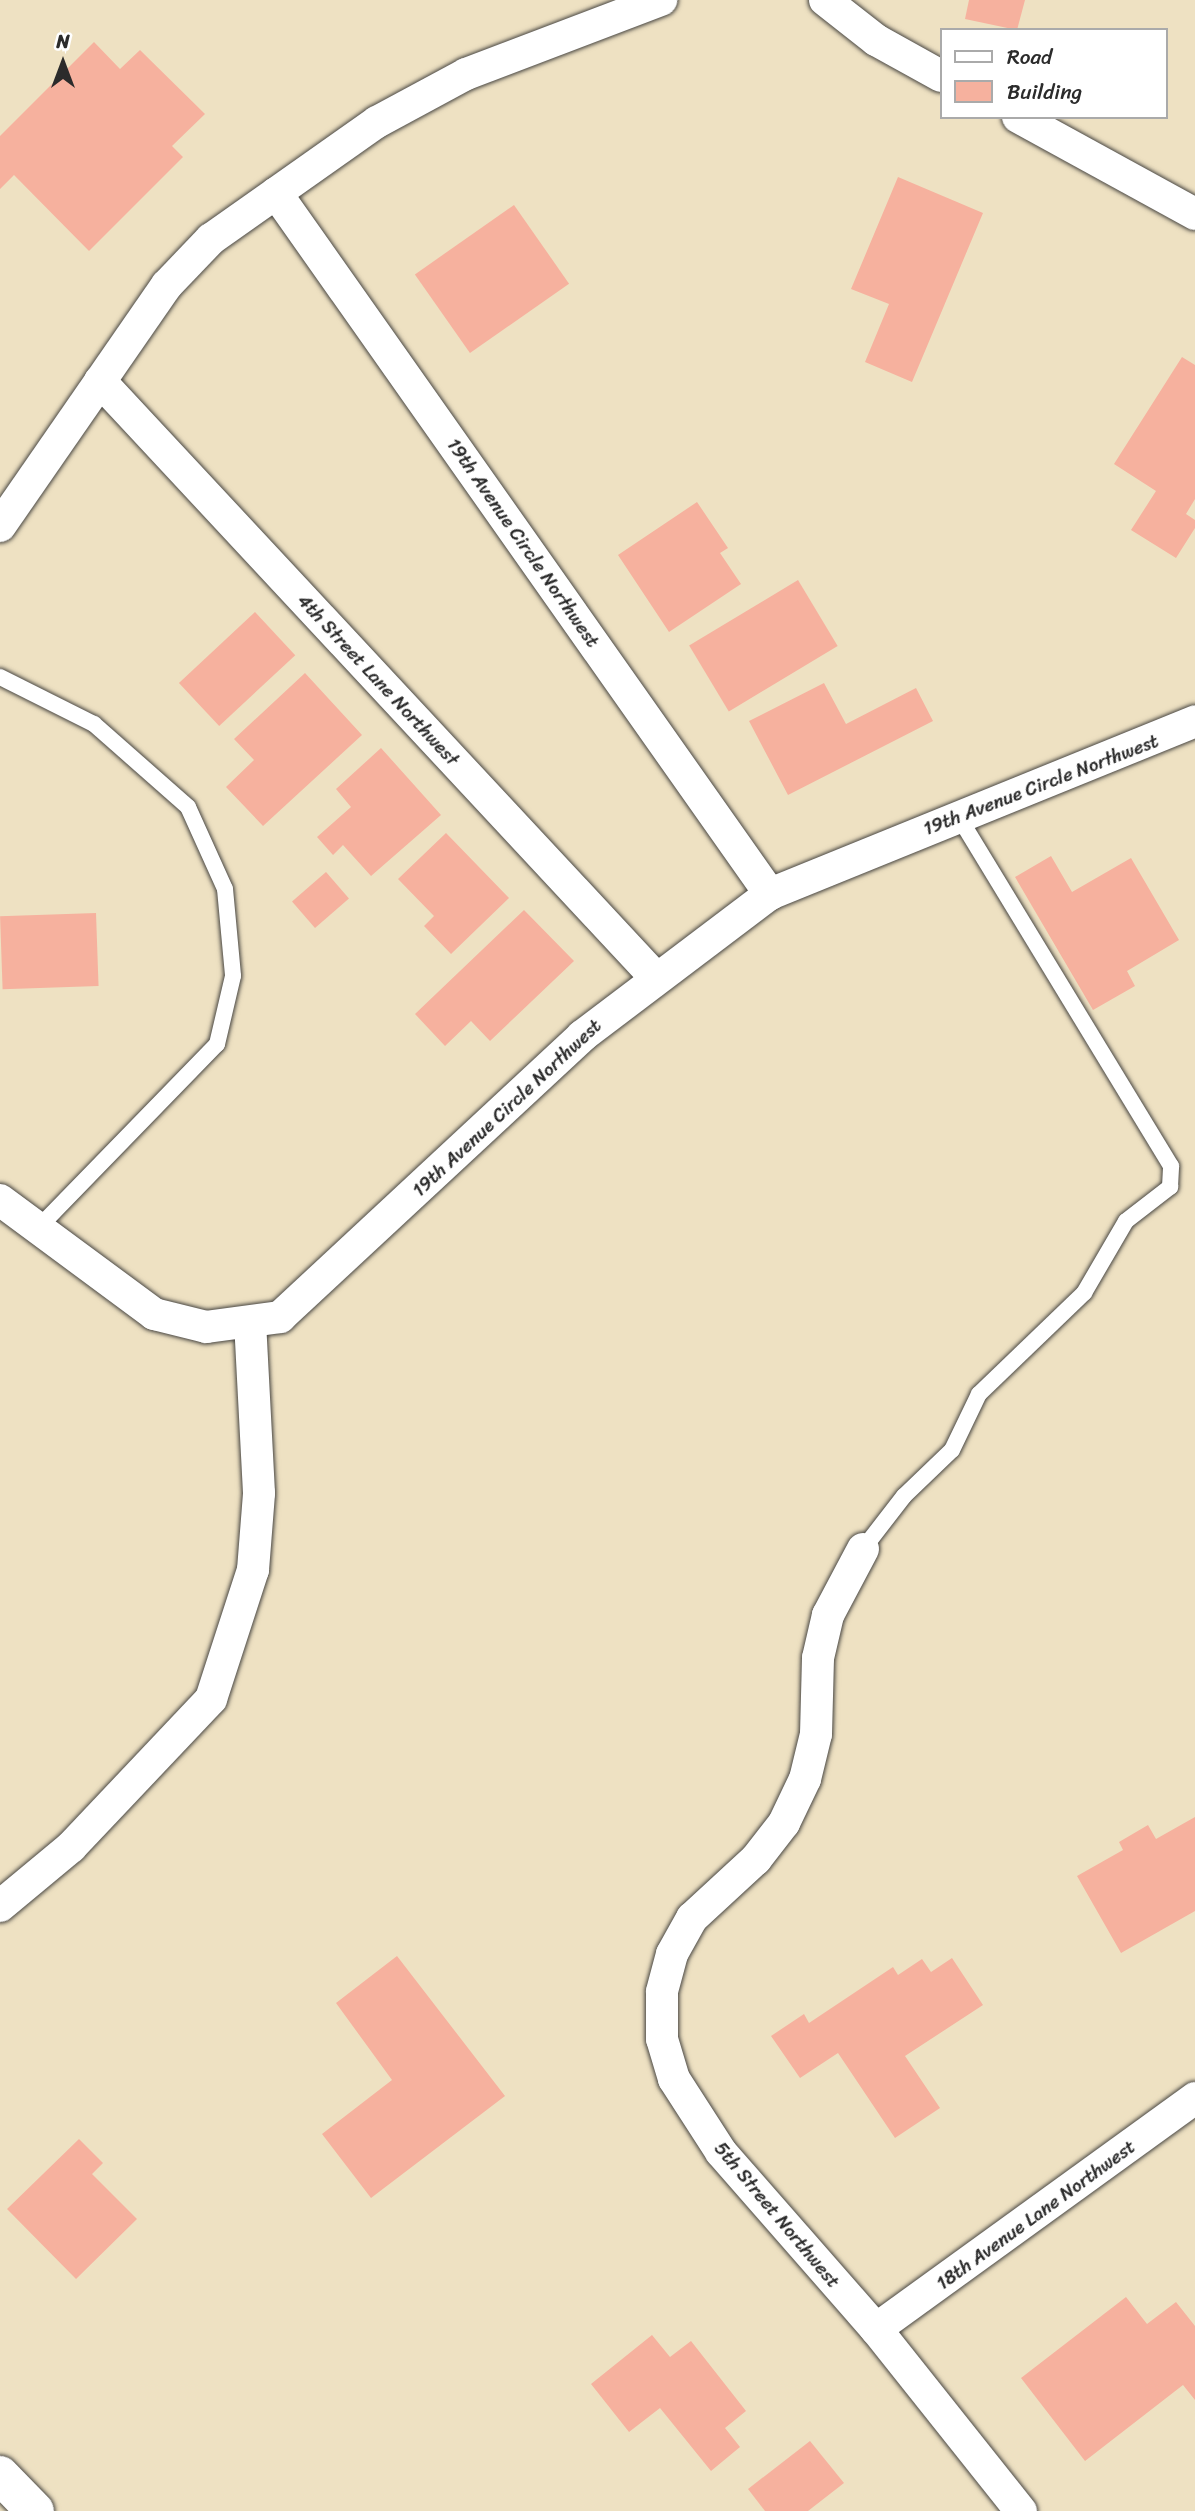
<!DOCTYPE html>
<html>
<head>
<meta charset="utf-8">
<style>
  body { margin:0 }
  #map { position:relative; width:1195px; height:2511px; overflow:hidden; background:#eee1c2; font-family:Sriracha,sans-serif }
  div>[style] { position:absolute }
  .building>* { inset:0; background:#f6b19e; transform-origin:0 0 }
  .roads { filter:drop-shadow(0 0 2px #484642) drop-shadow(0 0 2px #484642) }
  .service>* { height:16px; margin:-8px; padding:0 8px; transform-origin:8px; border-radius:8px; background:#fff }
  .minor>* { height:32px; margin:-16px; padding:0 16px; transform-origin:16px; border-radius:16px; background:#fff }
  .tertiary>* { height:38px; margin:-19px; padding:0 19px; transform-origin:19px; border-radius:19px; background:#fff }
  span { translate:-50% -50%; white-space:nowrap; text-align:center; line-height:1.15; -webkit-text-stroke:5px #fff; paint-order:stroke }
  .street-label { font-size:19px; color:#2b2b2b }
  .legend { position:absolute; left:940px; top:28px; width:228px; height:91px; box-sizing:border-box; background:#fff; border:2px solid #aaa; margin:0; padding:9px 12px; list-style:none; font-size:21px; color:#2b2b2b }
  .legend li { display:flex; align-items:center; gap:14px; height:35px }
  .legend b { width:35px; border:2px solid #aaa }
  .north { position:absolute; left:28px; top:28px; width:70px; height:70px; -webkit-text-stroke:5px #fff; paint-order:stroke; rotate:0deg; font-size:19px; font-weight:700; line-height:28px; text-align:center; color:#2b2b2b }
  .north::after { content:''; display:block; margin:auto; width:24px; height:32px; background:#2b2b2b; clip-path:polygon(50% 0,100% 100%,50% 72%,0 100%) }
</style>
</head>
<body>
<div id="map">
  <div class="building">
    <div style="clip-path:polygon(969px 0,1025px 0,1017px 30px,965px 19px)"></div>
    <div style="clip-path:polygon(94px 42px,120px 69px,140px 50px,205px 114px,172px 146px,183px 157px,89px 251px,14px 175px,0 189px,0 136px)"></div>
    <div style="clip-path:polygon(898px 177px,983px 213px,912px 382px,865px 362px,889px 304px,851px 289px)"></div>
    <div style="left:514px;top:205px;width:96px;height:121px;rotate:55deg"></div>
    <div style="clip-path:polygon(1182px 357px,1195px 365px,1195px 499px,1186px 514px,1195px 520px,1195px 528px,1176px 558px,1131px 530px,1156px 491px,1114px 464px)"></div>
    <div style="clip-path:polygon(697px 502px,728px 548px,720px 553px,741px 584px,669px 632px,618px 555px)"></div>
    <div style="left:798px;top:580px;width:77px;height:127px;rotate:59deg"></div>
    <div style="left:255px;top:612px;width:59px;height:104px;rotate:47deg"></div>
    <div style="clip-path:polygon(305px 673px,362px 735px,263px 826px,226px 787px,254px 760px,234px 739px)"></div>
    <div style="clip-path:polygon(824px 683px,846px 724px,916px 688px,933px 721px,788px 795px,749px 721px)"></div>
    <div style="clip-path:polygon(381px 748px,441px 815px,371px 876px,343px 845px,333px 855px,317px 837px,351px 807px,336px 789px)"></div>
    <div style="clip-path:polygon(446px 833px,509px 898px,451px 954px,424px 926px,434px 916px,398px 879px)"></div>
    <div style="clip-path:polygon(1051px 856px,1072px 892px,1131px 858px,1179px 940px,1127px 971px,1135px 986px,1093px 1010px,1015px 877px)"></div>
    <div style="left:326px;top:872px;width:35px;height:45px;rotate:49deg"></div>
    <div style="clip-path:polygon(524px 910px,574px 961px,490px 1041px,471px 1021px,445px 1046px,415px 1014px)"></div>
    <div style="left:96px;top:913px;width:73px;height:96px;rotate:88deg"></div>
    <div style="clip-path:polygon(1195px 1817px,1195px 1911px,1121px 1953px,1077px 1876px,1123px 1850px,1119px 1842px,1148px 1825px,1156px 1839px)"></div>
    <div style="clip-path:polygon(397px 1956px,505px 2096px,371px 2198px,322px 2134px,392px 2080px,336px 2003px)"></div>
    <div style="clip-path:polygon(952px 1958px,983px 2005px,905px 2056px,940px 2108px,895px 2138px,838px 2053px,800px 2078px,771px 2036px,804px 2014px,809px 2023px,893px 1967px,898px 1975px,922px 1959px,931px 1972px)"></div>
    <div style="clip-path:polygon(79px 2139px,103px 2163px,92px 2174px,137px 2219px,76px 2279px,7px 2209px)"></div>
    <div style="clip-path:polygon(1126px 2297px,1147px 2324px,1176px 2302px,1195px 2326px,1195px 2400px,1183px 2385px,1085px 2461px,1021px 2378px)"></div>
    <div style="clip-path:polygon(652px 2335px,670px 2357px,691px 2341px,746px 2411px,725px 2428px,740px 2447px,711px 2471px,660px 2408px,629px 2432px,591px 2384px)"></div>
    <div style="clip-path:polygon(810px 2441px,844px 2483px,808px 2511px,765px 2511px,748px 2489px)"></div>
  </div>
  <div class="roads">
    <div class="service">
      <div style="left:0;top:677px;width:105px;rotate:26.6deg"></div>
      <div style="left:94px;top:724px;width:125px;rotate:41.4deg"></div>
      <div style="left:188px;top:807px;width:90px;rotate:65.7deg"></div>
      <div style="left:225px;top:889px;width:87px;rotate:84.7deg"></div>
      <div style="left:233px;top:976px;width:70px;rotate:103.2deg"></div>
      <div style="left:217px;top:1044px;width:255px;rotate:134.2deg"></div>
      <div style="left:863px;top:1549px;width:67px;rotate:-52.3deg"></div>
      <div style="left:904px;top:1496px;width:66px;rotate:-43.8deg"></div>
      <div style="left:952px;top:1450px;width:62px;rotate:-64.3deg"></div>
      <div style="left:979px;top:1394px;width:146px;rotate:-43.9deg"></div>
      <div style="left:1084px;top:1293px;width:83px;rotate:-59.7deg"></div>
      <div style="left:1126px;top:1221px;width:56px;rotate:-37.7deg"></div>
      <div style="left:1170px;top:1187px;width:21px;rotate:-87deg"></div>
      <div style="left:1171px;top:1166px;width:410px;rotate:-121.3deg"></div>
    </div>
    <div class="minor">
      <div style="left:825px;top:0;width:65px;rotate:38.1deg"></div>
      <div style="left:876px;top:40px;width:74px;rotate:29deg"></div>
      <div style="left:1018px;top:117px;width:202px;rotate:28.7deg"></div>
      <div style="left:276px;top:193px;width:858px;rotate:54.83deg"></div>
      <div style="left:100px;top:381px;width:816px;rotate:47.04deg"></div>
      <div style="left:0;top:526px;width:293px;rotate:-55.3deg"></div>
      <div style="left:167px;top:285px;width:64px;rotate:-46.3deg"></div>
      <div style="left:211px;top:239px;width:203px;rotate:-35.2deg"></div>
      <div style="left:377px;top:122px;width:101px;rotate:-28.3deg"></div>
      <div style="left:466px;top:74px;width:209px;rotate:-20.8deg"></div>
      <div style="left:0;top:1200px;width:192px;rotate:36.5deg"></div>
      <div style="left:154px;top:1314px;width:54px;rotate:14deg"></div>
      <div style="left:206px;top:1327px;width:75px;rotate:-7.7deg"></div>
      <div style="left:280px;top:1317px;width:413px;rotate:-42.9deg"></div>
      <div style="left:582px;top:1036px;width:236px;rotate:-37.1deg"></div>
      <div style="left:770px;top:894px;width:459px;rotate:-22.1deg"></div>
      <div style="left:863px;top:1549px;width:75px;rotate:117.9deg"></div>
      <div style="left:828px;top:1615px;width:44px;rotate:103.1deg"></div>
      <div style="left:818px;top:1658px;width:76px;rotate:91.5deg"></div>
      <div style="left:816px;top:1734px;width:46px;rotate:103.7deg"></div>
      <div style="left:805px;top:1779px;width:49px;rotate:115.5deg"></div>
      <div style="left:784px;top:1823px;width:46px;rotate:127.9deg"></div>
      <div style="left:756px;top:1859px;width:87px;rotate:137.3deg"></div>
      <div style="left:692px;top:1918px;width:41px;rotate:119.1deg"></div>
      <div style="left:672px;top:1954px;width:39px;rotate:105deg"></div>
      <div style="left:662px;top:1992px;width:47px;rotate:90deg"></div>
      <div style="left:662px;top:2039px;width:42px;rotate:73.3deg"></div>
      <div style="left:674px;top:2079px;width:87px;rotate:57.2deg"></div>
      <div style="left:721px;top:2152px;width:235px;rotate:48.8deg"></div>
      <div style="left:876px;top:2329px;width:233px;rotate:51.5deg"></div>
      <div style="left:0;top:1906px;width:92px;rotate:-39.7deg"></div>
      <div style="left:71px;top:1847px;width:204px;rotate:-46.6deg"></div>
      <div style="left:211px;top:1699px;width:136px;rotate:-72deg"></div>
      <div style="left:253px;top:1570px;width:77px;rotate:-85.5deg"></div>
      <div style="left:259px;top:1493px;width:169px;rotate:-93deg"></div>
      <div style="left:876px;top:2329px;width:394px;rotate:-35.9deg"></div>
    </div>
    <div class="tertiary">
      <div style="left:0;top:2475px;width:50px;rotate:45.8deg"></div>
    </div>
  </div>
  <div class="street-label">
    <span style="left:523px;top:543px;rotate:55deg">19th Avenue Circle Northwest</span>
    <span style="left:378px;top:680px;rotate:47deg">4th Street Lane Northwest</span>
    <span style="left:1041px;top:785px;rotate:-21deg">19th Avenue Circle Northwest</span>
    <span style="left:507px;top:1108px;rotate:-43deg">19th Avenue Circle Northwest</span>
    <span style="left:777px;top:2215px;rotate:50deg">5th Street Northwest</span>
    <span style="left:1036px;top:2215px;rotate:-36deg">18th Avenue Lane Northwest</span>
  </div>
  <ul class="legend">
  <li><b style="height:9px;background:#fff"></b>Road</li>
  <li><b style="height:19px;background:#f6b19e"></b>Building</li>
  </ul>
  <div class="north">N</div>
</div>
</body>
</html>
